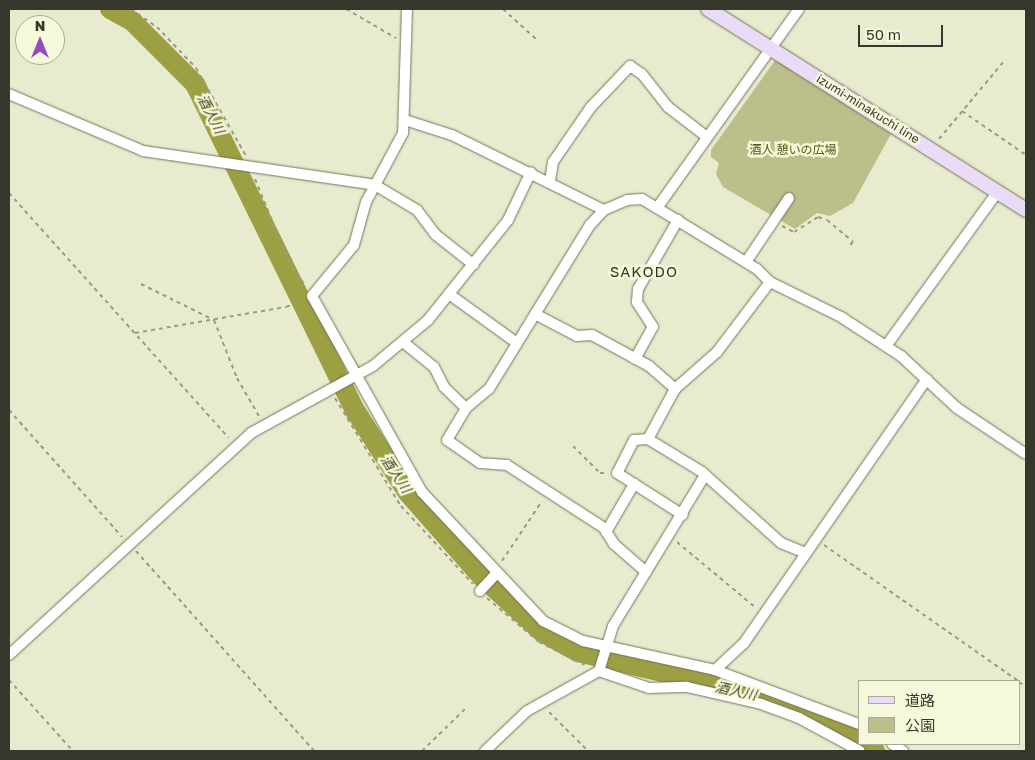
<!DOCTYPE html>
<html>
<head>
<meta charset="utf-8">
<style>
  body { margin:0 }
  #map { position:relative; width:1035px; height:760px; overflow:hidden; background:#e8ebce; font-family:"Golos Text","Noto Sans JP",sans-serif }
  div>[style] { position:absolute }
  .green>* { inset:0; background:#bcbf89 }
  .river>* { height:20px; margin:-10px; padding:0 10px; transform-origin:10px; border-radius:10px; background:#9da042 }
  .path>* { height:2px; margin-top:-1px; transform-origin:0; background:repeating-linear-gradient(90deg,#999c87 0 4px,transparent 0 8px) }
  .roads { filter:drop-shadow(0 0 1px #73755b) drop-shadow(0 0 1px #73755b) }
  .street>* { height:10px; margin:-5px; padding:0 5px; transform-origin:5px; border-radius:5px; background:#fff }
  .secondary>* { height:14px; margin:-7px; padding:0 7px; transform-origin:7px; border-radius:7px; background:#eadbf6 }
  span { translate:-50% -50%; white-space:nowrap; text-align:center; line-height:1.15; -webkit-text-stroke:5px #f6f8db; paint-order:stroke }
  .street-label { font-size:12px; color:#37382d }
  .park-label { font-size:12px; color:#565812 }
  .water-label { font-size:14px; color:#45461f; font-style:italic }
  .quarter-label { font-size:15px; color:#37382d; letter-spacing:1px }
  .frame { position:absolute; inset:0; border:10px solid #37382d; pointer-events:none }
  .legend { position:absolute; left:858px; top:680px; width:162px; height:65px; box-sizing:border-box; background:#f6f8db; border:1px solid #aaab95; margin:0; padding:6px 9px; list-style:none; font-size:15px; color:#37382d }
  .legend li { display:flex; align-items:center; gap:10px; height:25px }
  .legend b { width:25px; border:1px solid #aaab95 }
  .north { position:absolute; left:15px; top:15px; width:50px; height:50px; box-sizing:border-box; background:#f6f8db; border:1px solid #aaab95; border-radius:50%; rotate:0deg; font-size:14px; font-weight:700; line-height:20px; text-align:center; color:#37382d }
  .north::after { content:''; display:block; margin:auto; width:18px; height:22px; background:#924cbf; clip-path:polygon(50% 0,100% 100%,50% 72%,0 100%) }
  .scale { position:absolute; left:858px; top:25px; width:85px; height:22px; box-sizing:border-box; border:2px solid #37382d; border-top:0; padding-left:6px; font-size:15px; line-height:18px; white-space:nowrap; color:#37382d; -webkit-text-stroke:4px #f6f8db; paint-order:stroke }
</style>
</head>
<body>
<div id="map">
  <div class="green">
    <div style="clip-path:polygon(776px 59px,891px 134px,853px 203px,830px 216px,817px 213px,795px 229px,723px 187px,716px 174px,719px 163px,711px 157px,711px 150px)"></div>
  </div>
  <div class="river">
    <div style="left:110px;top:9px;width:26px;rotate:29deg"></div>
    <div style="left:133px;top:22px;width:88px;rotate:45deg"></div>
    <div style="left:195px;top:84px;width:365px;rotate:63.9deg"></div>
    <div style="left:356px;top:412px;width:96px;rotate:57.3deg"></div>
    <div style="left:408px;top:493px;width:112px;rotate:48.6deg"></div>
    <div style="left:482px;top:577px;width:81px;rotate:42.5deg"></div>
    <div style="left:542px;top:632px;width:41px;rotate:29.1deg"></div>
    <div style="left:578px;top:652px;width:208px;rotate:13.4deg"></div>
    <div style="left:780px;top:700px;width:89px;rotate:26.9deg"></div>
    <div style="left:864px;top:744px;width:13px;rotate:32deg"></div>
  </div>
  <div class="path">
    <div style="left:131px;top:9px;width:32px;rotate:35deg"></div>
    <div style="left:157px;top:27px;width:57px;rotate:46.4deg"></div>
    <div style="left:196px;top:68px;width:101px;rotate:60.4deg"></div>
    <div style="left:346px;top:9px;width:58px;rotate:30.1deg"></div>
    <div style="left:494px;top:9px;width:3px"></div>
    <div style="left:503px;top:9px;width:45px;rotate:42.3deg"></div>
    <div style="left:962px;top:111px;width:78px;rotate:34.5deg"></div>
    <div style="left:939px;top:139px;width:104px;rotate:-50.1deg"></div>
    <div style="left:255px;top:179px;width:87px;rotate:67.8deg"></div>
    <div style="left:288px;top:260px;width:32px;rotate:56deg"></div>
    <div style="left:9px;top:193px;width:329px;rotate:48.1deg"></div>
    <div style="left:782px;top:226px;width:13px;rotate:27deg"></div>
    <div style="left:794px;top:232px;width:28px;rotate:-32deg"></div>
    <div style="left:818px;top:217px;width:9px;rotate:18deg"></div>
    <div style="left:827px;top:220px;width:34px;rotate:40deg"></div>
    <div style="left:853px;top:242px;width:7px;rotate:135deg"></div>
    <div style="left:141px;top:284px;width:81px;rotate:26.3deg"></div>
    <div style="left:214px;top:320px;width:62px;rotate:68.4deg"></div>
    <div style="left:237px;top:378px;width:46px;rotate:60.1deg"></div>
    <div style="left:135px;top:333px;width:153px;rotate:-9.8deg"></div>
    <div style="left:286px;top:307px;width:17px;rotate:-21deg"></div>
    <div style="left:335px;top:398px;width:127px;rotate:58.6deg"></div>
    <div style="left:401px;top:506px;width:106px;rotate:47.3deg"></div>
    <div style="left:9px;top:410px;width:170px;rotate:48.3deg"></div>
    <div style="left:573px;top:446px;width:38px;rotate:45deg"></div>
    <div style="left:600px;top:473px;width:7px"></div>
    <div style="left:677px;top:542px;width:103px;rotate:39.9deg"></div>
    <div style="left:824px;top:545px;width:237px;rotate:35deg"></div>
    <div style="left:136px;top:551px;width:268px;rotate:48.3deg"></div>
    <div style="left:502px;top:561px;width:72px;rotate:-56.3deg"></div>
    <div style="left:487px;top:598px;width:68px;rotate:40.2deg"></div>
    <div style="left:539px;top:642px;width:51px;rotate:26.6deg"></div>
    <div style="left:9px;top:680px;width:96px;rotate:48deg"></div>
    <div style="left:1019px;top:682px;width:9px;rotate:36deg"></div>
    <div style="left:549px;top:712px;width:55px;rotate:45deg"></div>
    <div style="left:422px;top:751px;width:60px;rotate:-44.3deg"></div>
  </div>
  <div class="roads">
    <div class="street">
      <div style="left:407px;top:9px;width:124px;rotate:91.8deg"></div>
      <div style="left:403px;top:133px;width:78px;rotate:118.2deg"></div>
      <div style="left:366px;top:202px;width:45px;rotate:105.6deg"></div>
      <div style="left:354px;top:245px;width:66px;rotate:129.5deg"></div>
      <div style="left:312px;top:296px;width:225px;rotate:60.7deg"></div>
      <div style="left:422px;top:492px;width:177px;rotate:46.8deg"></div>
      <div style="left:543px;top:621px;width:45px;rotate:26.6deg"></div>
      <div style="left:583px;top:641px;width:135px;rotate:12.4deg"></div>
      <div style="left:715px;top:670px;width:40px;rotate:-43deg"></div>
      <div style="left:744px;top:643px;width:321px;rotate:-55.3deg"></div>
      <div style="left:9px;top:94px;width:146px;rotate:23deg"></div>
      <div style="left:143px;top:151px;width:234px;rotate:8.3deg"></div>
      <div style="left:375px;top:185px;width:49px;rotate:30.8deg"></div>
      <div style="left:417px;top:210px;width:31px;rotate:53deg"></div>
      <div style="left:436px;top:235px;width:48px;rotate:38.3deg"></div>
      <div style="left:405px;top:120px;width:49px;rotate:17.7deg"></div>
      <div style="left:452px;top:135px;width:169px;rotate:26.3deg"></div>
      <div style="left:550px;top:181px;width:19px;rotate:-81deg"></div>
      <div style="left:553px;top:162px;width:67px;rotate:-55.4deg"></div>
      <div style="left:591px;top:107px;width:57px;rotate:-46.4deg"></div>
      <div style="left:630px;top:66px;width:14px;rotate:34deg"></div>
      <div style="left:642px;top:74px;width:42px;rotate:51.8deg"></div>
      <div style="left:668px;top:107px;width:49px;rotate:37.6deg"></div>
      <div style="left:657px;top:208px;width:244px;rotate:-54.5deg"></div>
      <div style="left:746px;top:262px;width:77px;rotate:-56.1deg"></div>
      <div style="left:449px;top:294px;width:84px;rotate:35.8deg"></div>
      <div style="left:535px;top:314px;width:47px;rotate:27.6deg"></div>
      <div style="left:577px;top:336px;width:15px;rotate:-4deg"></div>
      <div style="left:592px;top:335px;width:65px;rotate:28.5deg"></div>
      <div style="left:649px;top:366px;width:35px;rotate:41deg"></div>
      <div style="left:675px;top:389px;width:57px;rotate:118.4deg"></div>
      <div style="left:648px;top:439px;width:63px;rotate:31.4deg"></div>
      <div style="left:702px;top:472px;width:106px;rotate:41.9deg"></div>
      <div style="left:781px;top:543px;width:27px;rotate:22deg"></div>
      <div style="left:403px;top:342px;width:40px;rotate:39deg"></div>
      <div style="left:434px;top:367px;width:22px;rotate:63deg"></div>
      <div style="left:444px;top:387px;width:30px;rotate:44deg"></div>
      <div style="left:886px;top:346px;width:191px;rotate:-54.1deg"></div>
      <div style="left:635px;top:359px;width:37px;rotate:-61deg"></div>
      <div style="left:653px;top:327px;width:30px;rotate:-123deg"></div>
      <div style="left:637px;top:302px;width:13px;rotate:-86deg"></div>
      <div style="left:638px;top:289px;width:80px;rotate:-59.9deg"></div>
      <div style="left:675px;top:389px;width:56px;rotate:-41.4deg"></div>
      <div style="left:717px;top:352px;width:88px;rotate:-52.9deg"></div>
      <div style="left:648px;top:439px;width:14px;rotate:176deg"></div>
      <div style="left:634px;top:440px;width:37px;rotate:117deg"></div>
      <div style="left:617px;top:473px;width:78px;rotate:32.5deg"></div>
      <div style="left:606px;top:532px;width:56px;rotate:-59.7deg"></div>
      <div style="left:646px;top:572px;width:114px;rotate:-58.7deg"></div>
      <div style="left:480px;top:591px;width:25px;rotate:-47deg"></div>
      <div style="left:9px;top:655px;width:328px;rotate:-42.5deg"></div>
      <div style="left:251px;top:433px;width:139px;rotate:-28.8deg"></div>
      <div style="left:373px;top:366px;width:72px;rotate:-39.9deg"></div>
      <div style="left:428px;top:320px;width:128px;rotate:-51.3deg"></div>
      <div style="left:508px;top:220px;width:53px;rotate:-64.4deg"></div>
      <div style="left:715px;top:670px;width:154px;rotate:20.6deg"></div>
      <div style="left:599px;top:671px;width:53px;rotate:18.8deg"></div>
      <div style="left:649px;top:688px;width:38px;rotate:-2deg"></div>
      <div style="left:687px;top:687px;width:76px;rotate:12.9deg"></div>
      <div style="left:761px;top:704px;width:40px;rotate:20.2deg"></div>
      <div style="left:799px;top:718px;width:69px;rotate:28.4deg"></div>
      <div style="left:892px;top:744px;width:13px;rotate:32deg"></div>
      <div style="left:485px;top:751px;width:58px;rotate:-43.6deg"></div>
      <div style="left:527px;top:711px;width:82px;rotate:-29.1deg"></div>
      <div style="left:599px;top:671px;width:47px;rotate:-72.7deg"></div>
      <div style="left:613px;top:626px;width:63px;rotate:-58.6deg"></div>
      <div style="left:646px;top:572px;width:43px;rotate:-138.8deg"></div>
      <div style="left:614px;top:544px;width:19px;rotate:-122deg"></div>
      <div style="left:604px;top:528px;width:116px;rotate:-147deg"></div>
      <div style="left:507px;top:465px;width:27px;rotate:-176deg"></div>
      <div style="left:480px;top:463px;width:40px;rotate:-145.1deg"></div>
      <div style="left:447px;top:440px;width:37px;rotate:-59deg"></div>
      <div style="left:466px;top:408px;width:30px;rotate:-40deg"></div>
      <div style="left:489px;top:389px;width:193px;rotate:-58.4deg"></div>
      <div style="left:590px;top:225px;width:21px;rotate:-47deg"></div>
      <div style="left:604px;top:210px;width:25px;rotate:-23deg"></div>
      <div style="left:627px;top:200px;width:15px;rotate:-4deg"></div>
      <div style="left:642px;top:199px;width:17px;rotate:31deg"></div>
      <div style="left:657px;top:208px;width:117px;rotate:31.4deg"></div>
      <div style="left:757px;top:269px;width:18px;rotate:45deg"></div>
      <div style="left:770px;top:282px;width:79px;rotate:26.2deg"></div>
      <div style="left:841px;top:317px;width:72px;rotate:33deg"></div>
      <div style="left:901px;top:356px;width:76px;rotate:42.9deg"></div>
      <div style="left:957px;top:408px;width:83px;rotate:33.7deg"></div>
    </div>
    <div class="secondary">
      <div style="left:708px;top:9px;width:376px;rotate:32.3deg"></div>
    </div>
  </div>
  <div class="street-label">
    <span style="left:868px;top:109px;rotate:32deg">izumi-minakuchi line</span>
  </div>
  <div class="park-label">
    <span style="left:793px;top:150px">酒人 憩いの広場</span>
  </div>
  <div class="water-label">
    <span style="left:211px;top:114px;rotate:63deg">酒人川</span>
    <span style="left:396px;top:474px;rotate:56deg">酒人川</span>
    <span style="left:736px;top:691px;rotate:12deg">酒人川</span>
  </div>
  <div class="quarter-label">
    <span style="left:644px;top:272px">SAKODO</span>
  </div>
  <div class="frame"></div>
  <ul class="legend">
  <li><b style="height:6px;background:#eadbf6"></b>道路</li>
  <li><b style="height:14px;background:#bcbf89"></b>公園</li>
  </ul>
  <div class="north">N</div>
  <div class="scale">50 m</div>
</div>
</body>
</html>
